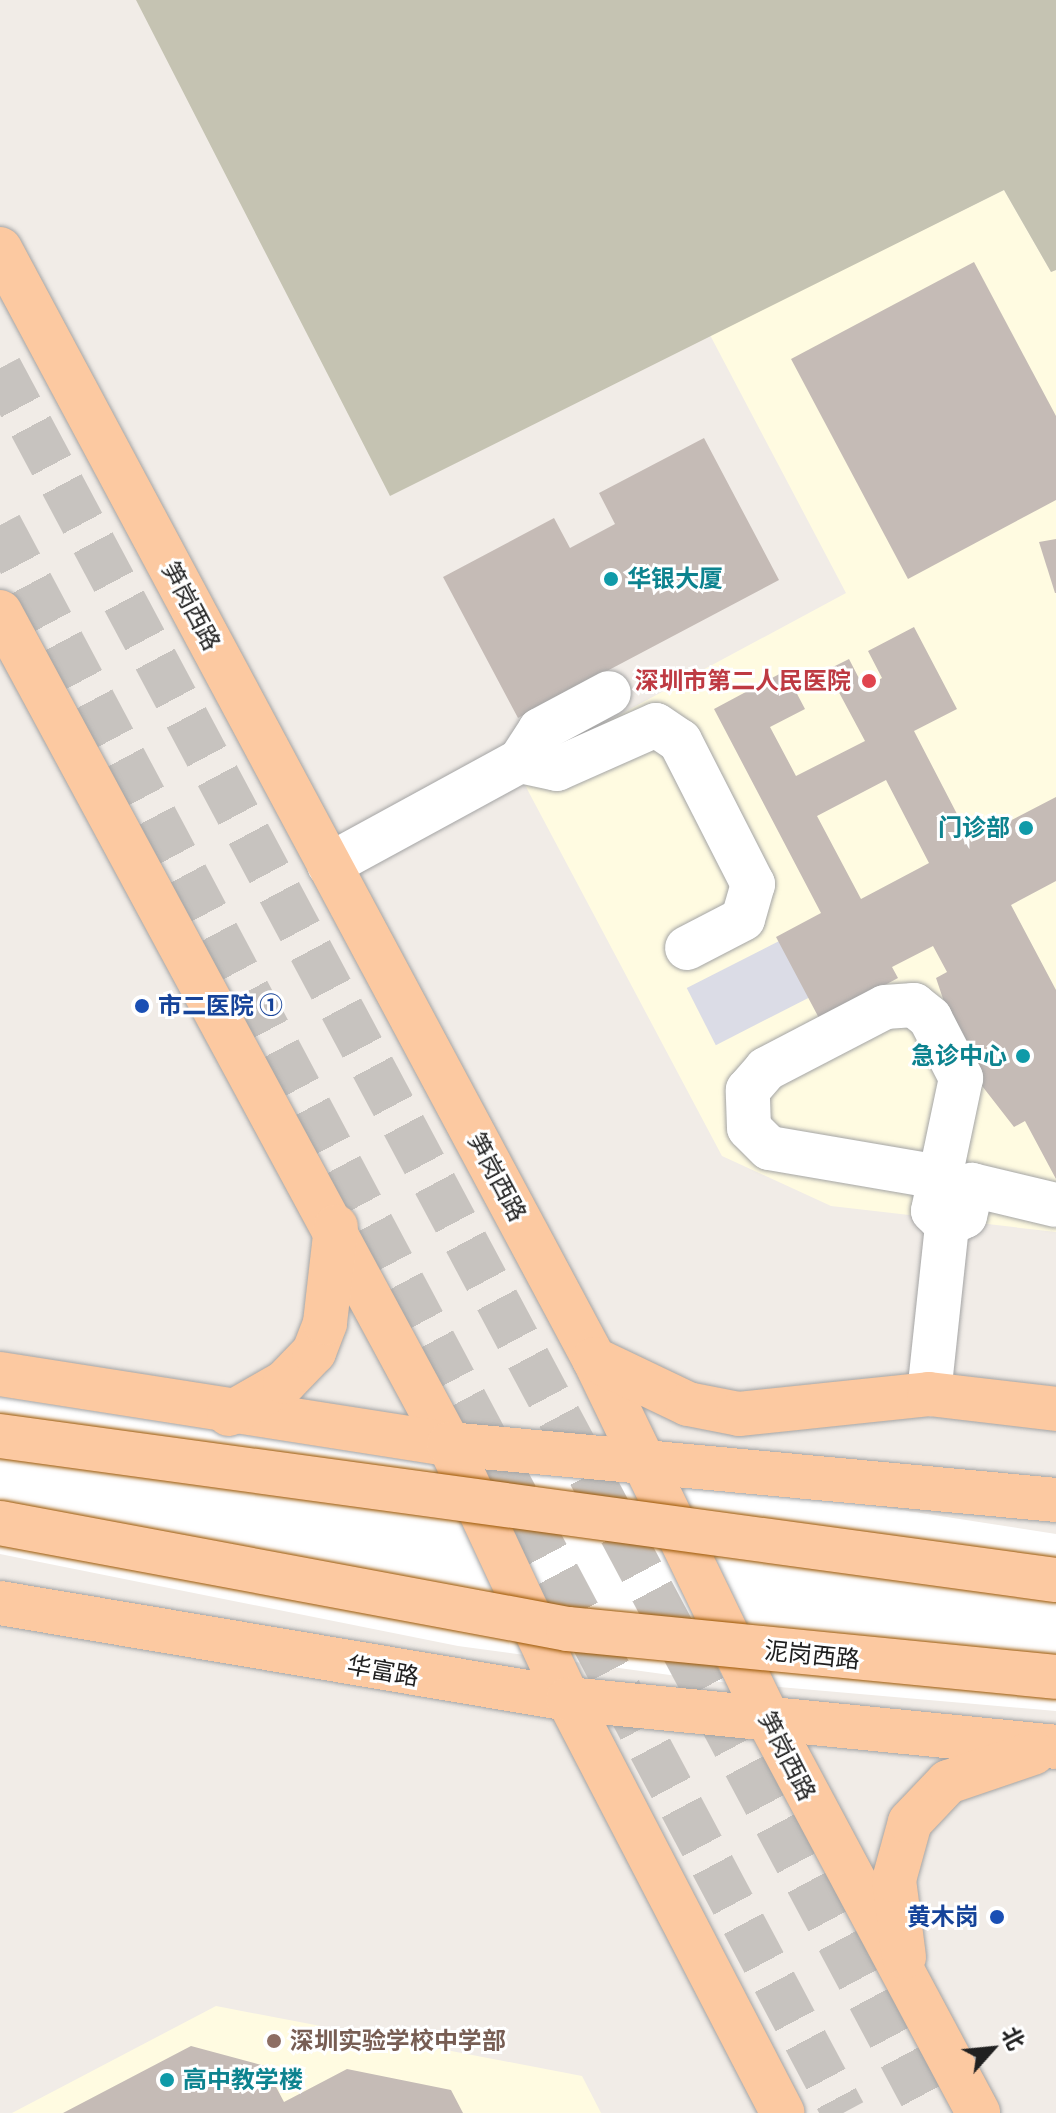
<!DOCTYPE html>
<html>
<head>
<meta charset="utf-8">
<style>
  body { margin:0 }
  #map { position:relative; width:1056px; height:2113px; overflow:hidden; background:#f1ece7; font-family:"PT Sans Narrow","Noto Sans SC",sans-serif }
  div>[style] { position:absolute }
  .education>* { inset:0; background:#fffbe1 }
  .construction>* { inset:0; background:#c5c3b2 }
  .plaza>* { inset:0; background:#dbdce6; transform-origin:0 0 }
  .pier>* { inset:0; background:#fff }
  .building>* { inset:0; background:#c5bbb6 }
  .major-tunnel>* { height:44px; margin-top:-22px; transform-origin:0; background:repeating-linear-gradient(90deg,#c7c3bf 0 44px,transparent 0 66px) }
  .roads { filter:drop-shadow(0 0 2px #a4a4a4) drop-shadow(0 0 2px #a4a4a4) }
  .minor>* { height:44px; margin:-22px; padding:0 22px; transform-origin:22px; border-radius:22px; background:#fff }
  .major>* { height:44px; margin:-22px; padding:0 22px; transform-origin:22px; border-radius:22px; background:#fcc9a1 }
  .bridges { filter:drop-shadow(0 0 2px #9c5601) drop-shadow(0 0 2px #9c5601) }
  .major-bridge>* { height:44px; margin:-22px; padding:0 22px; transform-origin:22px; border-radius:22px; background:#fcc9a1 }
  .dots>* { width:22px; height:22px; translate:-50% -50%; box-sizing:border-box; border:4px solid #fff; border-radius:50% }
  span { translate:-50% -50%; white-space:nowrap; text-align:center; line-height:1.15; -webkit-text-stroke:6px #fff; paint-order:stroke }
  .culture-label { font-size:24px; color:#0d838f; font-weight:700 }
  .left { translate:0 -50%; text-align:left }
  .right { translate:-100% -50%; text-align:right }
  .street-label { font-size:24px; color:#202020 }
  .health-label { font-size:24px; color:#be3a42; font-weight:700 }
  .transit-label { font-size:24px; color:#164399; font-weight:700 }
  .education-label { font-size:24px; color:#785e54; font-weight:700 }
  .north { position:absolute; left:952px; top:2009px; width:80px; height:80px; -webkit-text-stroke:6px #fff; paint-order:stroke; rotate:63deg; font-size:22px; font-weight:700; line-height:32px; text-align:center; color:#202020 }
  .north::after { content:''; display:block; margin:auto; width:28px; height:36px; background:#202020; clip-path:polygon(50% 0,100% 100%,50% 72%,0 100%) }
</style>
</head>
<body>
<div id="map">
  <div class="education">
    <div style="clip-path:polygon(1004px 190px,1051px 272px,1056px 270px,1056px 1232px,831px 1206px,722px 1156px,517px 770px,846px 593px,710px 335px)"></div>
    <div style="clip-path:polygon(216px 2006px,582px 2076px,601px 2113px,12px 2113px)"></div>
  </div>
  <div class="construction">
    <div style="clip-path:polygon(136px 0,1056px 0,1056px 270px,1051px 272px,1004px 190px,390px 496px)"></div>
  </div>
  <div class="plaza">
    <div style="left:791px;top:935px;width:64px;height:117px;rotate:63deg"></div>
  </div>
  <div class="pier">
    <div style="clip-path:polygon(0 1396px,831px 1499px,1056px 1534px,1056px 1711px,721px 1682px,458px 1646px,0 1554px)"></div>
  </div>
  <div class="building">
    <div style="clip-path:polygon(974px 262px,1056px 416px,1056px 500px,908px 579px,791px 359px)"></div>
    <div style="clip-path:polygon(704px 438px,779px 580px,518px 718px,443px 577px,554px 518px,570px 548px,615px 524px,599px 493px)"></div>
    <div style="clip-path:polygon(1056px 539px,1056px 593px,1055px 593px,1039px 542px)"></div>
    <div style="clip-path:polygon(evenodd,914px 627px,957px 709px,914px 731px,971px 841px,1056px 797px,1056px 881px,1011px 905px,1056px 990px,1056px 1179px,1025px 1121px,1014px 1127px,965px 1064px,936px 978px,947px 972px,933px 946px,892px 967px,898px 978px,820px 1020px,776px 937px,821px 913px,714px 709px,785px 671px,805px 709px,770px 727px,796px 776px,865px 741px,827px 670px,849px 659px,864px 688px,882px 678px,868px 651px,914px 627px,886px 780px,929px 863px,861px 899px,817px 816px,886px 780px)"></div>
    <div style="clip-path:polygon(191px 2046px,265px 2066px,284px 2102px,347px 2069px,451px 2090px,463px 2113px,63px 2113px)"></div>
  </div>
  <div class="major-tunnel">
    <div style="left:0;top:368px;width:1977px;rotate:61.94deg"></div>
    <div style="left:0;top:525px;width:1798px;rotate:62.01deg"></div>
  </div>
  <div class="roads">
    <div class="minor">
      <div style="left:520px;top:761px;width:37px;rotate:-57deg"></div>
      <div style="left:540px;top:730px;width:78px;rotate:-28.2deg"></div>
      <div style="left:329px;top:865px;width:217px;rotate:-28.6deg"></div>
      <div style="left:520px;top:761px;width:38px;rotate:12deg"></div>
      <div style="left:557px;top:769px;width:108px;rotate:-24deg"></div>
      <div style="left:656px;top:725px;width:29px;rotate:34deg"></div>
      <div style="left:680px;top:741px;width:161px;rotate:63deg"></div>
      <div style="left:753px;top:884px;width:36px;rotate:106deg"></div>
      <div style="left:743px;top:919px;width:63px;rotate:152.6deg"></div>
      <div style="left:939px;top:1177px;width:172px;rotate:-170.3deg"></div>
      <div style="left:769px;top:1148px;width:28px;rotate:-135deg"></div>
      <div style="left:749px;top:1128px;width:38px;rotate:-92deg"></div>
      <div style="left:748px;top:1090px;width:28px;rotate:-49deg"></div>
      <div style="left:766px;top:1069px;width:134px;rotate:-27.5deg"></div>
      <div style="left:885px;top:1007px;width:29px;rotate:-4deg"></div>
      <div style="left:914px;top:1005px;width:21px;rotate:39deg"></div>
      <div style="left:930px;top:1018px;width:68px;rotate:62.7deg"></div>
      <div style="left:961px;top:1078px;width:136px;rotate:101.9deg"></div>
      <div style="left:933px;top:1211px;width:20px;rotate:45deg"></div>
      <div style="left:947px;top:1225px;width:20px;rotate:-27deg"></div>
      <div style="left:965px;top:1216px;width:32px;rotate:-77deg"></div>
      <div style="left:972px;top:1185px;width:86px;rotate:13.4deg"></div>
      <div style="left:929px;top:1394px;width:170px;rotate:-83.9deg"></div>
    </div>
    <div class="major">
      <div style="left:0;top:249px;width:1259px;rotate:61.85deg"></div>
      <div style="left:594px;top:1359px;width:402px;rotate:64.2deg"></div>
      <div style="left:769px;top:1721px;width:444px;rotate:61.9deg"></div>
      <div style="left:0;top:612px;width:945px;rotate:61.65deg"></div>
      <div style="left:449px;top:1444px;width:281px;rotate:65deg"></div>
      <div style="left:568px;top:1699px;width:466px;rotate:62.6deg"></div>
      <div style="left:594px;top:1359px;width:104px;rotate:25.6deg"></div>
      <div style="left:688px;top:1404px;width:52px;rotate:11.1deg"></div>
      <div style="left:739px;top:1414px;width:191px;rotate:-6deg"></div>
      <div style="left:929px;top:1394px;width:128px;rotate:6.7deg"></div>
      <div style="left:0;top:1374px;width:454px;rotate:8.9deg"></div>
      <div style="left:449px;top:1444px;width:610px;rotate:5.27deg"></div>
      <div style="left:229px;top:1414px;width:64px;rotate:-29.7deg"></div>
      <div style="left:285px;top:1382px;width:42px;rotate:-46deg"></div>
      <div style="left:314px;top:1352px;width:31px;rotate:-69deg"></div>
      <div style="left:325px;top:1323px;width:97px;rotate:-83.5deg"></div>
      <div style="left:0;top:1603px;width:576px;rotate:9.59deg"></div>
      <div style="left:568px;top:1699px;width:490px;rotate:5.6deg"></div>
      <div style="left:904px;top:1957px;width:78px;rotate:-97.4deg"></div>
      <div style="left:894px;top:1880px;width:60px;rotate:-74.6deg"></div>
      <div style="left:910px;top:1822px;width:55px;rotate:-46.5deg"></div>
      <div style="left:948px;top:1782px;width:90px;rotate:-18.8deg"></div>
    </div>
  </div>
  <div class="bridges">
    <div class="major-bridge">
      <div style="left:0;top:1436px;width:1066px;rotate:7.77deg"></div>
      <div style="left:0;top:1523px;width:578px;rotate:10.57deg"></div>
      <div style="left:568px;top:1629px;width:490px;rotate:5.6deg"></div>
    </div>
  </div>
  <div class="dots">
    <div style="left:611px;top:579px;background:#0f9aa8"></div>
    <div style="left:869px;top:681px;background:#e0444e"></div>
    <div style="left:1026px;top:828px;background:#0f9aa8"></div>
    <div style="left:142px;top:1006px;background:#1a4fb4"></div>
    <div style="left:1023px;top:1056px;background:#0f9aa8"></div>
    <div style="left:997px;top:1917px;background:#1a4fb4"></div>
    <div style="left:274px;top:2041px;background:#8d6e63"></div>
    <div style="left:167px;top:2080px;background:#0f9aa8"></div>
  </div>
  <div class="culture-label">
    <span class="left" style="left:627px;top:579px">华银大厦</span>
    <span class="right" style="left:1010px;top:828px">门诊部</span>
    <span class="right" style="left:1007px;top:1056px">急诊中心</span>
    <span class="left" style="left:183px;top:2080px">高中教学楼</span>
  </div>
  <div class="street-label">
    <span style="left:191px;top:606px;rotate:62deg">笋岗西路</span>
    <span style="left:497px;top:1177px;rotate:62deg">笋岗西路</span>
    <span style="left:812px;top:1655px;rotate:6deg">泥岗西路</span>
    <span style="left:383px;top:1671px;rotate:10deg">华富路</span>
    <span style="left:787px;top:1756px;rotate:63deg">笋岗西路</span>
  </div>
  <div class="health-label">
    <span class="right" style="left:851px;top:681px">深圳市第二人民医院</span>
  </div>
  <div class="transit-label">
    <span class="left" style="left:158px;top:1006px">市二医院 ①</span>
    <span class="right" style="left:979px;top:1917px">黄木岗</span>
  </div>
  <div class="education-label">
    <span class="left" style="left:290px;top:2041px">深圳实验学校中学部</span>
  </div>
  <div class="north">北</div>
</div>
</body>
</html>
